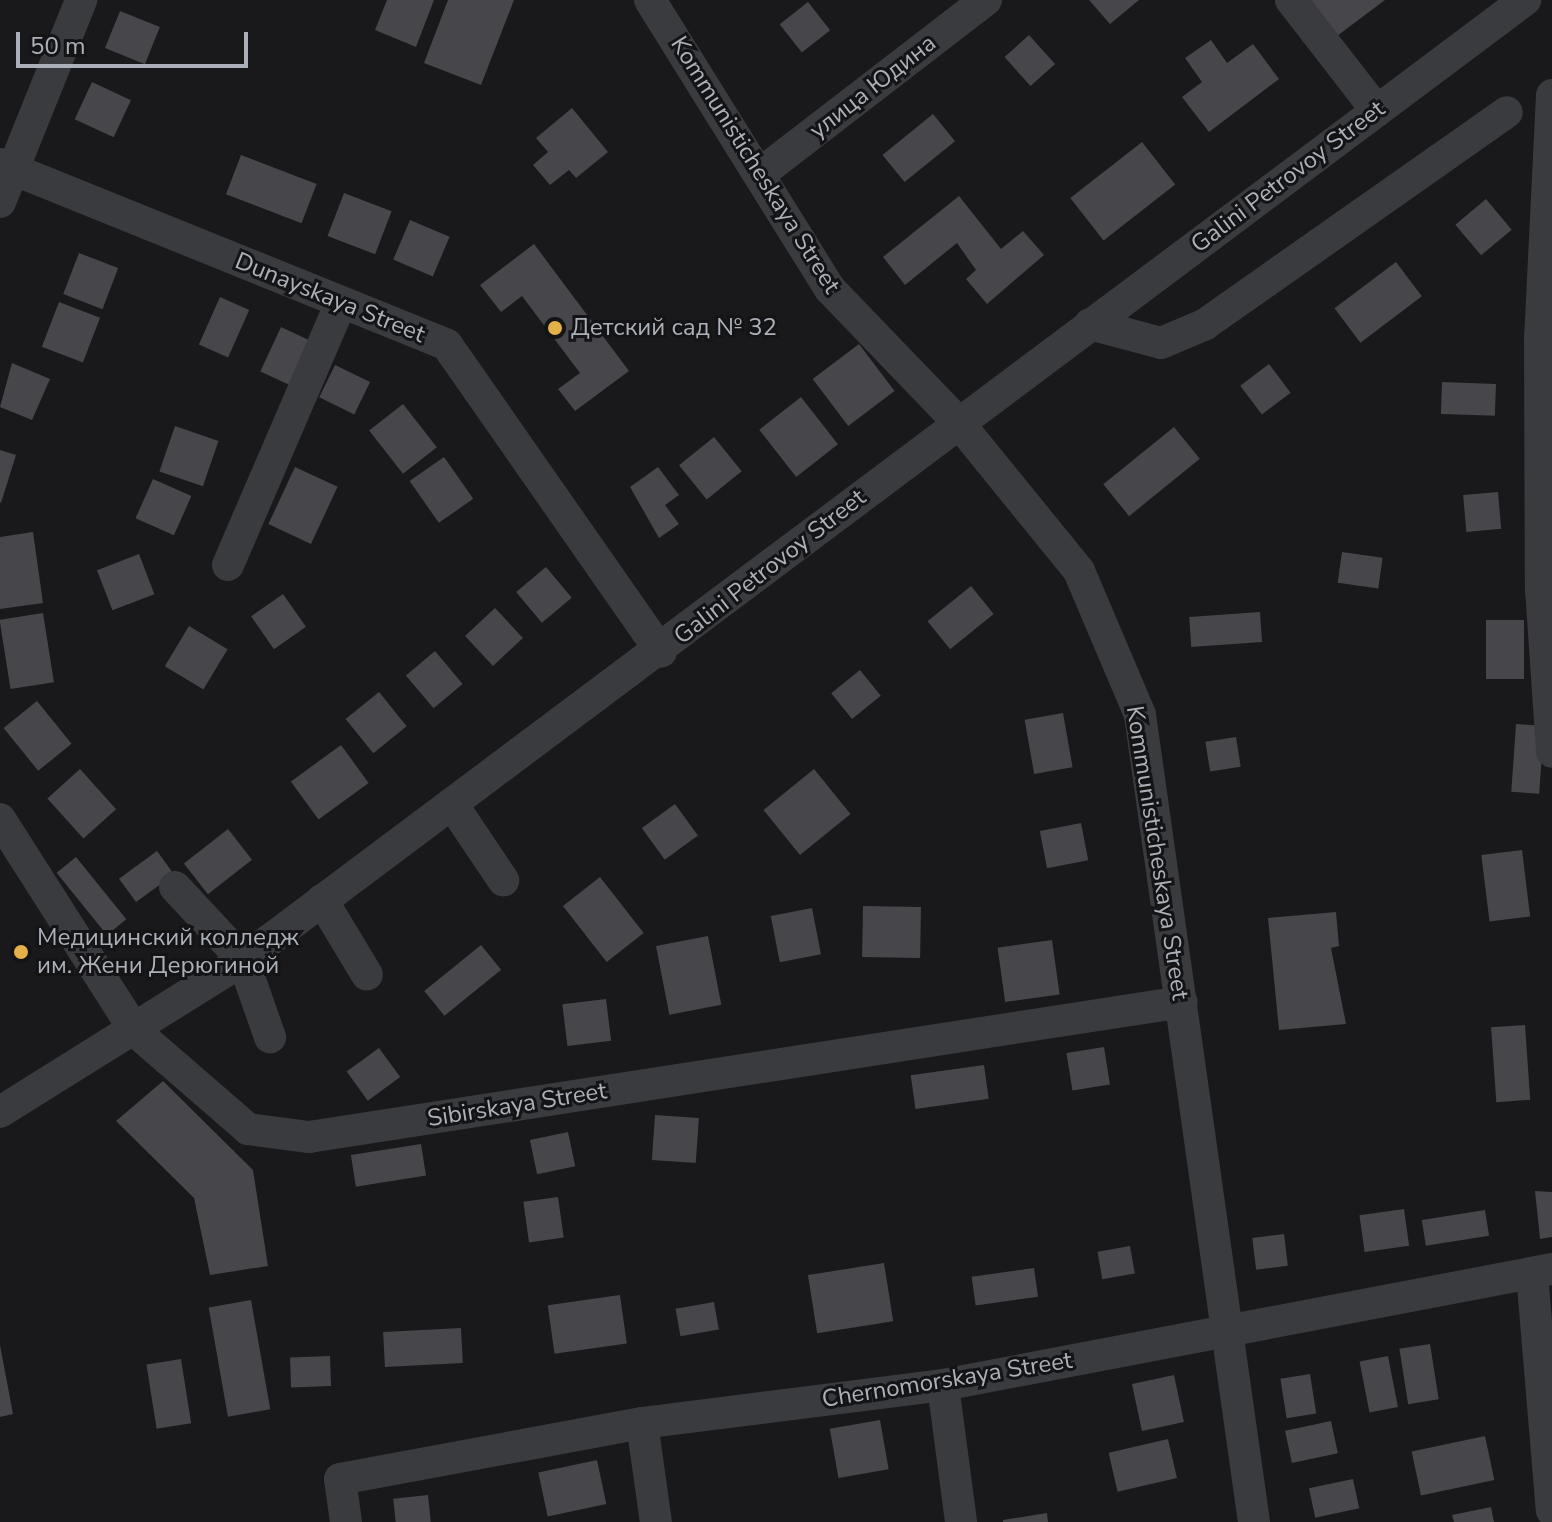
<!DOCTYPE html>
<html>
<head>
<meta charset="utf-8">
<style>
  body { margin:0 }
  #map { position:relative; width:1552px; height:1522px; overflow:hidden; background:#19191b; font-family:"Nunito Sans",sans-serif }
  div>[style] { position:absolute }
  .building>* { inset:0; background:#46464b; transform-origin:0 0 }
  .minor>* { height:32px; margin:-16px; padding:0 16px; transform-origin:16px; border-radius:16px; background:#3a3b3f }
  .dots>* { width:22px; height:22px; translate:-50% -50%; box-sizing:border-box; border:4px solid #141416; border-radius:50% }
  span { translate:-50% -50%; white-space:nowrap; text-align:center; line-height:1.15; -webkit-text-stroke:6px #141416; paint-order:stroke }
  .street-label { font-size:24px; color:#acb0b9 }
  .poi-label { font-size:24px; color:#acb0b9 }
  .left { translate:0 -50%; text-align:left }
  .scale { position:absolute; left:16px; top:32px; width:232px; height:36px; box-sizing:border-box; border:4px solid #acb0b9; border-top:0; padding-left:10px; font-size:24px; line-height:28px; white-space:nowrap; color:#acb0b9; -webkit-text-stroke:6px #141416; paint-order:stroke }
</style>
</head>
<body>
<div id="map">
  <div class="building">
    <div style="clip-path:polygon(387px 0,434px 0,416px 47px,375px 30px)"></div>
    <div style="clip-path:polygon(448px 0,514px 0,481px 85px,424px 63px)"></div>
    <div style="clip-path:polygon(1089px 0,1139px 0,1110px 24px)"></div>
    <div style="clip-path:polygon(1311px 0,1385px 0,1337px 36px)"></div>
    <div style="left:808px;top:2px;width:36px;height:36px;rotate:52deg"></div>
    <div style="left:120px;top:11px;width:43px;height:40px;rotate:22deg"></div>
    <div style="left:1029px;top:35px;width:39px;height:33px;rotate:48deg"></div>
    <div style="clip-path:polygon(1211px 40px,1227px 63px,1253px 44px,1279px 79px,1209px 132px,1182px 97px,1202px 82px,1185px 58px)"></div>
    <div style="left:92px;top:82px;width:43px;height:41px;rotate:25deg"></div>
    <div style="clip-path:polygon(572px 108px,608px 152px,576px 178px,569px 170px,550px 185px,533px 165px,548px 152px,536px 138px)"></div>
    <div style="left:933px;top:114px;width:35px;height:65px;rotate:51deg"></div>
    <div style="left:1142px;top:142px;width:54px;height:91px;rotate:52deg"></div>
    <div style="left:241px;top:155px;width:81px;height:42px;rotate:21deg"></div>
    <div style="left:344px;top:193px;width:51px;height:46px;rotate:21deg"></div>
    <div style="clip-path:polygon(959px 196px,1001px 249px,1023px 231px,1044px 255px,987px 304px,966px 279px,976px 270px,957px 243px,905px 285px,883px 257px)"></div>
    <div style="left:1486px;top:199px;width:40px;height:40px;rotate:50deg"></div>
    <div style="left:410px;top:220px;width:43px;height:43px;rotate:23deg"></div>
    <div style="clip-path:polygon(534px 244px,629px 371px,575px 411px,558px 389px,580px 373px,522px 296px,501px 312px,480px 285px)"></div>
    <div style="left:79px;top:253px;width:42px;height:44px;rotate:21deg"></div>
    <div style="left:1396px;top:262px;width:43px;height:77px;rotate:53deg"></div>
    <div style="left:220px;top:297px;width:32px;height:52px;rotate:24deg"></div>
    <div style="left:59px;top:302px;width:44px;height:48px;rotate:21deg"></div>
    <div style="left:281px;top:327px;width:33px;height:49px;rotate:25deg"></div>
    <div style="left:859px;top:344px;width:59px;height:58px;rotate:53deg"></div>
    <div style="clip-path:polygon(12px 363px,50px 379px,32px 420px,0 407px)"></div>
    <div style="left:1269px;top:364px;width:36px;height:36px;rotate:53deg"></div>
    <div style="left:335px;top:365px;width:39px;height:36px;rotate:26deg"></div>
    <div style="left:1442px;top:382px;width:54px;height:32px;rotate:2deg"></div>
    <div style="left:801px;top:397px;width:60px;height:53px;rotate:52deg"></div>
    <div style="left:403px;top:404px;width:55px;height:43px;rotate:52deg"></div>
    <div style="left:175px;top:426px;width:46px;height:48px;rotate:19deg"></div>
    <div style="left:1174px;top:427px;width:41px;height:91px;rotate:51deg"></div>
    <div style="left:714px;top:437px;width:44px;height:45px;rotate:51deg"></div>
    <div style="clip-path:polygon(0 450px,16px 455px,1px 503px,0 502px)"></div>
    <div style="left:444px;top:457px;width:51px;height:42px;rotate:55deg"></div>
    <div style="left:295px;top:467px;width:47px;height:63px;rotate:25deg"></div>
    <div style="clip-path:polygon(658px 467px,679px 495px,665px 505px,679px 524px,659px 538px,630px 487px)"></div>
    <div style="left:153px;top:479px;width:42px;height:43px;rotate:24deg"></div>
    <div style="left:1498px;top:492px;width:37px;height:35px;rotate:85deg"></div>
    <div style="clip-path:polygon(33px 532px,43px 603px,0 609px,0 537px)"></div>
    <div style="left:1342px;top:552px;width:41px;height:31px;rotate:8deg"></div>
    <div style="left:139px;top:554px;width:43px;height:45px;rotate:69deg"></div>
    <div style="left:546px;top:567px;width:40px;height:39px;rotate:50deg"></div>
    <div style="left:971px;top:586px;width:36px;height:56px;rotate:51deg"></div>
    <div style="left:283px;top:594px;width:40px;height:39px;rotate:55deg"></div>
    <div style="left:495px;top:608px;width:41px;height:41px;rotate:47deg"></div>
    <div style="left:1260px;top:612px;width:30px;height:71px;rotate:86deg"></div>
    <div style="left:43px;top:613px;width:70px;height:44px;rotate:81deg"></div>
    <div style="left:1486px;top:620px;width:38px;height:59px"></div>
    <div style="left:189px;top:626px;width:45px;height:47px;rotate:31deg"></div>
    <div style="left:435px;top:651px;width:43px;height:38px;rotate:50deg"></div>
    <div style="left:860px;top:670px;width:33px;height:37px;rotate:51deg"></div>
    <div style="left:379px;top:692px;width:44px;height:43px;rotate:51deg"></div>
    <div style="left:37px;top:701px;width:55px;height:43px;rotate:51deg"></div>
    <div style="left:1063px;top:713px;width:55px;height:39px;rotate:80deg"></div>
    <div style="left:1516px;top:724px;width:28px;height:68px;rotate:4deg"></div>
    <div style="left:1236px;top:737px;width:30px;height:31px;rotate:81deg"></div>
    <div style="left:341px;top:745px;width:47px;height:62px;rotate:54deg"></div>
    <div style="left:80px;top:769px;width:54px;height:44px;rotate:48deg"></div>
    <div style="left:814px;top:769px;width:58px;height:65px;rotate:51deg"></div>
    <div style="left:675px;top:804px;width:39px;height:41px;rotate:54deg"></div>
    <div style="left:1081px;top:823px;width:38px;height:42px;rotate:79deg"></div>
    <div style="left:228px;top:829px;width:39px;height:56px;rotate:52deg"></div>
    <div style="left:1522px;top:850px;width:67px;height:41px;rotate:83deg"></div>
    <div style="left:157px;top:851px;width:29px;height:47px;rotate:54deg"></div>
    <div style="left:76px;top:857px;width:80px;height:25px;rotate:51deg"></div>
    <div style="left:600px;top:877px;width:71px;height:47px;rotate:52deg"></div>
    <div style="left:863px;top:906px;width:58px;height:51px;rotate:1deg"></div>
    <div style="left:812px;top:908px;width:47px;height:42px;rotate:79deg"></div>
    <div style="clip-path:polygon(1336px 912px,1339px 946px,1331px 948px,1346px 1024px,1279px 1030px,1268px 918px)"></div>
    <div style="left:708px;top:936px;width:70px;height:53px;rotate:79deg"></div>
    <div style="left:1052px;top:940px;width:55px;height:55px;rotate:82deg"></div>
    <div style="left:481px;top:945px;width:32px;height:73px;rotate:51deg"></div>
    <div style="left:606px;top:999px;width:42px;height:44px;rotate:83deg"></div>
    <div style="left:1525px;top:1025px;width:75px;height:34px;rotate:86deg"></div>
    <div style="left:1104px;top:1047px;width:38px;height:38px;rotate:81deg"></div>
    <div style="left:379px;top:1048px;width:36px;height:40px;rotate:54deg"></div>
    <div style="left:984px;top:1065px;width:34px;height:74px;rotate:82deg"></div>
    <div style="clip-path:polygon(163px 1081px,253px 1170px,268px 1266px,210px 1275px,194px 1198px,116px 1121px)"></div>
    <div style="left:655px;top:1115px;width:44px;height:45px;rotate:4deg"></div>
    <div style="left:568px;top:1132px;width:35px;height:39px;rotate:78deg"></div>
    <div style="left:421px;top:1144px;width:32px;height:71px;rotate:81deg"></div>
    <div style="clip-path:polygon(1535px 1191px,1552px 1192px,1552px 1237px,1540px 1239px)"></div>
    <div style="left:558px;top:1197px;width:41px;height:35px;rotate:82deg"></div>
    <div style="left:1404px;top:1209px;width:37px;height:45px;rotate:82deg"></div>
    <div style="left:1485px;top:1210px;width:26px;height:64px;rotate:81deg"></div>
    <div style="left:1284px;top:1234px;width:32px;height:32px;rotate:83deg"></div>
    <div style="left:1130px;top:1246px;width:28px;height:33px;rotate:80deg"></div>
    <div style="left:884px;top:1263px;width:59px;height:77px;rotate:81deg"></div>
    <div style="left:1034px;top:1268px;width:29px;height:63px;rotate:82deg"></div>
    <div style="left:620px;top:1295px;width:49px;height:73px;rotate:82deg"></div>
    <div style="left:251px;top:1300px;width:111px;height:43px;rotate:80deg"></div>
    <div style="left:714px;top:1302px;width:28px;height:39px;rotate:80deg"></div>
    <div style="left:461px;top:1328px;width:35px;height:78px;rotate:87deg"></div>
    <div style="left:1430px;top:1344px;width:56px;height:31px;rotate:81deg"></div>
    <div style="clip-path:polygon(0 1345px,13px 1414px,0 1417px)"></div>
    <div style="left:330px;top:1356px;width:30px;height:40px;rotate:88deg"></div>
    <div style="left:1388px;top:1356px;width:52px;height:29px;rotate:79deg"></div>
    <div style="left:181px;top:1359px;width:65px;height:35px;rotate:81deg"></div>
    <div style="left:1310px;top:1374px;width:40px;height:30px;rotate:81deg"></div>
    <div style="left:1174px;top:1375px;width:48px;height:43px;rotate:78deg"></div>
    <div style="left:880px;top:1420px;width:50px;height:51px;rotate:80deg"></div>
    <div style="left:1331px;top:1421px;width:33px;height:47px;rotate:78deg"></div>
    <div style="left:1485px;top:1436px;width:45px;height:75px;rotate:78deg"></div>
    <div style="left:1168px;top:1439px;width:40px;height:61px;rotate:77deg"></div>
    <div style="left:597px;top:1460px;width:45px;height:60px;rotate:78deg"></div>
    <div style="left:1353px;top:1479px;width:30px;height:45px;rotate:78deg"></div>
    <div style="left:428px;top:1495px;width:27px;height:35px;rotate:84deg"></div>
    <div style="clip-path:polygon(1491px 1507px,1494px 1522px,1454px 1522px,1452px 1515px)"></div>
    <div style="clip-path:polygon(1047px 1513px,1048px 1522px,1003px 1522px,1003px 1520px)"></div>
  </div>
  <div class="minor">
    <div style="left:650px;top:0;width:340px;rotate:58.1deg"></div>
    <div style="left:830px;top:289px;width:185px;rotate:46.1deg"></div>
    <div style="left:958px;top:422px;width:192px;rotate:50.9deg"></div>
    <div style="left:1079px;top:571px;width:156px;rotate:67deg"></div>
    <div style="left:1140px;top:715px;width:815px;rotate:81.96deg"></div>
    <div style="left:1291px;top:0;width:140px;rotate:52.2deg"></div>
    <div style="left:1552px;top:95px;width:242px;rotate:92.8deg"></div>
    <div style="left:1540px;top:337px;width:252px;rotate:89.8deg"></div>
    <div style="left:1541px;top:589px;width:163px;rotate:86.1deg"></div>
    <div style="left:0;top:164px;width:482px;rotate:22deg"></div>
    <div style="left:447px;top:345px;width:374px;rotate:55.1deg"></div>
    <div style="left:761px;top:173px;width:284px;rotate:-37.6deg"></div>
    <div style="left:0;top:202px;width:218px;rotate:-68.1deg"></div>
    <div style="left:1090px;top:324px;width:73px;rotate:15deg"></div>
    <div style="left:1161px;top:343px;width:47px;rotate:-22.7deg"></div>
    <div style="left:1204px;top:325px;width:370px;rotate:-35.1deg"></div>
    <div style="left:228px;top:565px;width:285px;rotate:-66.7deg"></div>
    <div style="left:452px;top:804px;width:92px;rotate:56.1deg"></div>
    <div style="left:0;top:819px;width:251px;rotate:57.5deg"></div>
    <div style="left:135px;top:1031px;width:150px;rotate:40.9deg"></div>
    <div style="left:248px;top:1129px;width:62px;rotate:7.5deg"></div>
    <div style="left:309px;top:1137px;width:883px;rotate:-8.79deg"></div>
    <div style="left:175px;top:887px;width:100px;rotate:47deg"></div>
    <div style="left:243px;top:960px;width:82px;rotate:70.7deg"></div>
    <div style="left:322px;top:900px;width:87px;rotate:59deg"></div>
    <div style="left:0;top:1112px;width:287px;rotate:-32deg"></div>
    <div style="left:243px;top:960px;width:1602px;rotate:-36.83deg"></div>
    <div style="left:1532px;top:1274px;width:237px;rotate:85.2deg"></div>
    <div style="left:943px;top:1385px;width:138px;rotate:82.5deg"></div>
    <div style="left:642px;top:1423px;width:100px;rotate:82deg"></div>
    <div style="left:346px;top:1522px;width:43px;rotate:-97.9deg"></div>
    <div style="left:340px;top:1479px;width:307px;rotate:-10.5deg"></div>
    <div style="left:642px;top:1423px;width:303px;rotate:-7.2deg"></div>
    <div style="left:943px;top:1385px;width:620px;rotate:-10.78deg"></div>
  </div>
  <div class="dots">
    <div style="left:555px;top:328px;background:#e4b148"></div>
    <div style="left:21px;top:952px;background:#e4b148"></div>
  </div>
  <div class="street-label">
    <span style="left:873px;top:87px;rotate:-38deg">улица Юдина</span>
    <span style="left:755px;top:165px;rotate:58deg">Kommunisticheskaya Street</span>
    <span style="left:1288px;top:177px;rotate:-37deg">Galini Petrovoy Street</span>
    <span style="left:330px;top:298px;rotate:22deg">Dunayskaya Street</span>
    <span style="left:770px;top:567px;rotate:-38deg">Galini Petrovoy Street</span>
    <span style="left:1157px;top:853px;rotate:81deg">Kommunisticheskaya Street</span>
    <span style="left:517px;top:1105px;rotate:-9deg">Sibirskaya Street</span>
    <span style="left:947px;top:1380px;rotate:-9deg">Chernomorskaya Street</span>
  </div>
  <div class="poi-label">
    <span class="left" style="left:571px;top:328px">Детский сад № 32</span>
    <span class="left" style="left:37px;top:952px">Медицинский колледж<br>им. Жени Дерюгиной</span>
  </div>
  <div class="scale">50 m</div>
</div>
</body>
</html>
